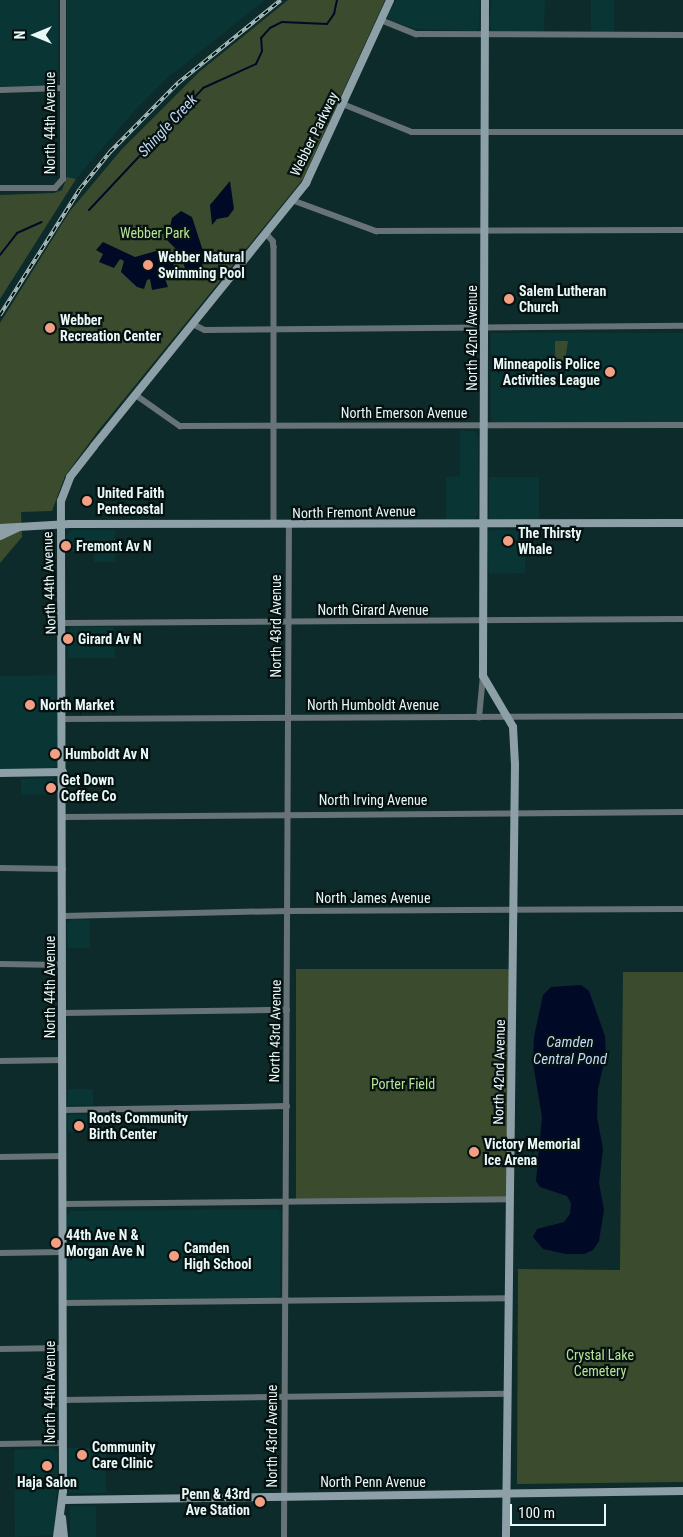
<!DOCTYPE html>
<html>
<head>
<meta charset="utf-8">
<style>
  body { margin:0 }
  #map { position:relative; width:683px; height:1537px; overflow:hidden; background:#0d2b2b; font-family:"Roboto Condensed",sans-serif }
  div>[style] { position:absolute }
  .built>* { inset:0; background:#093534; transform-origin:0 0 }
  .green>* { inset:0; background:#3b4b2d; transform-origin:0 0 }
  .water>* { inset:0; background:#000a27 }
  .stream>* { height:2px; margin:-1px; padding:0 1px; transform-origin:1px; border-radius:1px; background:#000a27 }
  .street>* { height:5.5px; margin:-2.75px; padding:0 2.75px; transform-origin:2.75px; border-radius:2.75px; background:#687378 }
  .secondary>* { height:8px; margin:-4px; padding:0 4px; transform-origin:4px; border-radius:4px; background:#8da0a7 }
  .rail>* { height:4px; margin-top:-2px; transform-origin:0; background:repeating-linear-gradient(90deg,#061111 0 5.5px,#acc0c0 0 11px); box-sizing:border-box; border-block:1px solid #acc0c0 }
  .dots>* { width:14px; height:14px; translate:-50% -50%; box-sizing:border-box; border:2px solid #061111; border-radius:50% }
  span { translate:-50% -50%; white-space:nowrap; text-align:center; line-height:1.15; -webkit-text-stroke:4.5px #061111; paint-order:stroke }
  .street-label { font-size:14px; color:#e7f8f7 }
  .park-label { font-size:14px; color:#b7e392 }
  .poi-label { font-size:14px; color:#e7f8f7; font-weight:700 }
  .left { translate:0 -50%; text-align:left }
  .right { translate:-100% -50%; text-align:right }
  .water-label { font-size:15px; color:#c2d8f4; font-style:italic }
  .north { position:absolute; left:10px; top:10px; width:50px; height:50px; -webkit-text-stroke:4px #061111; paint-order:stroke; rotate:270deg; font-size:14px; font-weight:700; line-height:20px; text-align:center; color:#e7f8f7 }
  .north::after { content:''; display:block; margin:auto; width:18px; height:22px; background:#e7f8f7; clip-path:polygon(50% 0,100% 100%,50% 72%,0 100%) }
  .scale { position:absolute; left:510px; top:1504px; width:96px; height:22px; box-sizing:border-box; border:2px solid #e7f8f7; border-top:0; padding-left:6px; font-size:15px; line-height:18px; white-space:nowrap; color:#e7f8f7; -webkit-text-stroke:4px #061111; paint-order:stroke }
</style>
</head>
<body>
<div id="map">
  <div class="built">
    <div style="left:0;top:0;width:58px;height:86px"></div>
    <div style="clip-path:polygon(67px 0,265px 0,167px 78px,138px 107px,76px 179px,67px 177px)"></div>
    <div style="clip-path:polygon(397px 0,480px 0,479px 28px,475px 31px,415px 29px,389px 20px,387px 16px)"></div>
    <div style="clip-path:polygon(492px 0,545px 0,544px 33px,493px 34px,489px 24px)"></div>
    <div style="left:591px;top:0;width:23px;height:32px"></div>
    <div style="left:683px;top:333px;width:89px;height:192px;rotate:90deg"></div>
    <div style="clip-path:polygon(460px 431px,474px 431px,478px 435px,478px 514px,475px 519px,446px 520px,446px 477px,460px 476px)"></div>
    <div style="left:489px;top:477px;width:50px;height:43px"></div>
    <div style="clip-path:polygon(72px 530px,115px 530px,115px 562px,94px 562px,94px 552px,67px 552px,65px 536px)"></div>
    <div style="clip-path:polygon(490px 530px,525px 530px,525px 573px,489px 574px,486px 534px)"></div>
    <div style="clip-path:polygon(72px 626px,114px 627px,115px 658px,68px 658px,67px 630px)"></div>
    <div style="clip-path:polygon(57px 675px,57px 766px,52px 768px,0 769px,0 676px)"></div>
    <div style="clip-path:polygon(52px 778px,56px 781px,57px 794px,21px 795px,21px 779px)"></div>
    <div style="clip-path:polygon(72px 919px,90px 920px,90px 948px,68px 948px,67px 923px)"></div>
    <div style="left:68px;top:1089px;width:25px;height:16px"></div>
    <div style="clip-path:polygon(71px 1114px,89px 1115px,89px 1131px,68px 1132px,67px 1118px)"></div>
    <div style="clip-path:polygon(278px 1209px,281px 1214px,280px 1294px,277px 1298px,67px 1300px,66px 1216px,70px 1211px)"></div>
    <div style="clip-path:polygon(52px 1448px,58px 1453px,55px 1535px,15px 1537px,14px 1450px)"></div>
    <div style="left:106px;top:1448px;width:45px;height:40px;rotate:90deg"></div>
    <div style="left:96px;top:1506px;width:31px;height:26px;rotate:90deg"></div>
  </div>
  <div class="green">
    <div style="clip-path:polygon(288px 0,385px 0,303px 179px,98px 431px,65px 476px,52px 511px,21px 512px,22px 537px,0 563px,0 323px,70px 211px,122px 149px,199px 72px)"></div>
    <div style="clip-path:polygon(67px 177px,76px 179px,0 299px,0 195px,54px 193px,62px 190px)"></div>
    <div style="clip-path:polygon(555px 341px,568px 341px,565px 361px,555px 361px)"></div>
    <div style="left:512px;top:969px;width:230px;height:216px;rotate:90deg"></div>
    <div style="clip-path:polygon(623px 972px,683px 972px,683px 1482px,517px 1484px,518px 1269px,620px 1270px)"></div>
  </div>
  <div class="water">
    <div style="clip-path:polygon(230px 181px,234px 209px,228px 217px,217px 219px,212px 225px,210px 205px)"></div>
    <div style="clip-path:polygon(181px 211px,192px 217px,203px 251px,202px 266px,192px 278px,187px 276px,181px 254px,167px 240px,172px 218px)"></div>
    <div style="clip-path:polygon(103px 242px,135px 257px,156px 251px,159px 257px,170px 254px,177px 275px,164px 276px,168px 287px,152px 290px,150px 279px,147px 280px,144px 289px,137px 287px,121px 272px,124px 261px,120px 259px,114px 268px,99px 262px,103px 254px,96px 250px)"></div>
    <div style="clip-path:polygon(581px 985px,589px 991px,605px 1036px,606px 1054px,598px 1089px,597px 1117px,603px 1149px,599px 1183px,604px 1210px,599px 1241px,593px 1250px,584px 1254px,566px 1254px,543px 1249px,533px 1237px,537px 1229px,564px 1222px,570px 1214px,571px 1203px,567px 1196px,540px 1187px,536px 1181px,542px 1117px,533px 1063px,534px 1037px,543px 995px,551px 987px)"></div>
  </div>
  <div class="stream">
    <div style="left:89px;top:210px;width:167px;rotate:-46.9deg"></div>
    <div style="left:203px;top:88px;width:58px;rotate:-24.4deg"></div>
    <div style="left:256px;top:64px;width:14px;rotate:-65deg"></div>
    <div style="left:262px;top:51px;width:13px;rotate:-94deg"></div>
    <div style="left:261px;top:38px;width:13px;rotate:-48deg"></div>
    <div style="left:270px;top:28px;width:13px;rotate:-27deg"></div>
    <div style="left:282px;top:22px;width:45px;rotate:2.5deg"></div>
    <div style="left:327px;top:24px;width:12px;rotate:-55deg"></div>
    <div style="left:334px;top:14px;width:14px;rotate:-78deg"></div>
    <div style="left:0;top:255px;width:28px;rotate:-52deg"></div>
    <div style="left:17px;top:233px;width:27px;rotate:-24deg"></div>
  </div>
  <div class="street">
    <div style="left:381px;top:20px;width:38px;rotate:22deg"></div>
    <div style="left:416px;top:34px;width:267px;rotate:0.2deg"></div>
    <div style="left:0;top:90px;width:63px;rotate:-1.8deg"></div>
    <div style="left:343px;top:104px;width:74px;rotate:22.1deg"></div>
    <div style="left:412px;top:132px;width:271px"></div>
    <div style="left:0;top:188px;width:55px"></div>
    <div style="left:55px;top:188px;width:12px;rotate:-48deg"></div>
    <div style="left:63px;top:179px;width:179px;rotate:-90deg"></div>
    <div style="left:292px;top:200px;width:90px;rotate:20.3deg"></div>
    <div style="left:376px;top:231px;width:307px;rotate:-0.2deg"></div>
    <div style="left:266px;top:233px;width:11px;rotate:49deg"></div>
    <div style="left:273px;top:241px;width:6px;rotate:81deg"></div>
    <div style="left:274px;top:247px;width:275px;rotate:90deg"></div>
    <div style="left:193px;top:324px;width:13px;rotate:27deg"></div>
    <div style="left:205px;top:330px;width:478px;rotate:-0.5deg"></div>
    <div style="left:136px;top:395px;width:54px;rotate:35.2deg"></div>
    <div style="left:180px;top:426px;width:503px;rotate:-0.11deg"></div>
    <div style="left:63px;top:623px;width:620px;rotate:-0.37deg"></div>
    <div style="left:479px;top:718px;width:42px;rotate:-84.6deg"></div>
    <div style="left:63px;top:719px;width:620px;rotate:-0.28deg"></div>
    <div style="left:63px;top:817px;width:620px;rotate:-0.46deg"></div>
    <div style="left:0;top:868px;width:63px;rotate:0.9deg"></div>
    <div style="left:63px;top:916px;width:225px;rotate:-1.3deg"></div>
    <div style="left:288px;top:911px;width:395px;rotate:-0.3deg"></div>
    <div style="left:0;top:964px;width:62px;rotate:0.9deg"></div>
    <div style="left:62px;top:1013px;width:225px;rotate:-0.8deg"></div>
    <div style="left:0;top:1061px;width:63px;rotate:-0.9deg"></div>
    <div style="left:63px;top:1110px;width:224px;rotate:-1deg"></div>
    <div style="left:0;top:1157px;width:63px;rotate:-0.9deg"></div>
    <div style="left:63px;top:1204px;width:447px;rotate:-0.6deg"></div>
    <div style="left:0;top:1253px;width:63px;rotate:-0.9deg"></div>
    <div style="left:63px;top:1303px;width:446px;rotate:-0.6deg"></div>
    <div style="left:0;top:1349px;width:63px;rotate:-0.9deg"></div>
    <div style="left:63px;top:1400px;width:445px;rotate:-0.8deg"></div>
    <div style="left:0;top:1444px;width:63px;rotate:-0.9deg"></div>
    <div style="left:284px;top:1537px;width:1011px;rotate:-89.72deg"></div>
  </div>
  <div class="secondary">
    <div style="left:485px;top:0;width:676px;rotate:90.17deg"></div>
    <div style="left:483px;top:676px;width:59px;rotate:59.5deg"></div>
    <div style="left:513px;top:727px;width:37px;rotate:87deg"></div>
    <div style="left:515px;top:764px;width:773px;rotate:90.67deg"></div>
    <div style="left:0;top:528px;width:70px;rotate:-3.3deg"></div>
    <div style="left:70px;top:524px;width:613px;rotate:-0.09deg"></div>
    <div style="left:0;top:536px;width:21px;rotate:-25deg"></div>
    <div style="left:0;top:773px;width:63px;rotate:-0.9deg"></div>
    <div style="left:63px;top:1500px;width:620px;rotate:-0.83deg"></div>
    <div style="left:62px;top:1518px;width:19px;rotate:84deg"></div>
    <div style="left:57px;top:1537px;width:46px;rotate:-82.6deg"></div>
    <div style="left:63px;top:1491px;width:990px;rotate:-90.12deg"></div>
    <div style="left:61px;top:501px;width:26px;rotate:-69deg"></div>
    <div style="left:70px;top:477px;width:39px;rotate:-52deg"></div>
    <div style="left:94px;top:446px;width:338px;rotate:-51.1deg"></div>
    <div style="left:306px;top:183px;width:201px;rotate:-65.3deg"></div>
  </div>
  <div class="rail">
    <div style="left:0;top:315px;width:149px;rotate:-57.6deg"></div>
    <div style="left:80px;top:189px;width:48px;rotate:-51deg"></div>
    <div style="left:110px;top:152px;width:97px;rotate:-45.4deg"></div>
    <div style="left:178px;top:83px;width:132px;rotate:-38.9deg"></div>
  </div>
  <div class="dots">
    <div style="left:148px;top:265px;background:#f39f84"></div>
    <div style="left:509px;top:299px;background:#f39f84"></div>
    <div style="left:50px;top:328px;background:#f39f84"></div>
    <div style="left:610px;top:372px;background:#f39f84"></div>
    <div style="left:87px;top:501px;background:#f39f84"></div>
    <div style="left:508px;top:541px;background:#f39f84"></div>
    <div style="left:66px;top:546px;background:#f39f84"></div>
    <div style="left:68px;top:639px;background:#f39f84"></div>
    <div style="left:30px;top:705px;background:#f39f84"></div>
    <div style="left:55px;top:754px;background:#f39f84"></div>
    <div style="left:51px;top:788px;background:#f39f84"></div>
    <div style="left:79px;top:1126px;background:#f39f84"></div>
    <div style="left:474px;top:1152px;background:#f39f84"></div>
    <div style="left:56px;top:1243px;background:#f39f84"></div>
    <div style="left:174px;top:1256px;background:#f39f84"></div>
    <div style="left:82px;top:1455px;background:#f39f84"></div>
    <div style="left:47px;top:1466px;background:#f39f84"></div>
    <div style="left:260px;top:1502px;background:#f39f84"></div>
  </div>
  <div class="street-label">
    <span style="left:50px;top:123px;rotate:-90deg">North 44th Avenue</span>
    <span style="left:314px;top:134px;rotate:-64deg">Webber Parkway</span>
    <span style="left:472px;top:338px;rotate:-90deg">North 42nd Avenue</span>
    <span style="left:404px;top:413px">North Emerson Avenue</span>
    <span style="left:354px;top:512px;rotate:-1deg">North Fremont Avenue</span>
    <span style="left:49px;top:583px;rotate:-92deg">North 44th Avenue</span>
    <span style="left:373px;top:610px">North Girard Avenue</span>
    <span style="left:276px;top:626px;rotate:-90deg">North 43rd Avenue</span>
    <span style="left:373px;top:705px">North Humboldt Avenue</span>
    <span style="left:373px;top:800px">North Irving Avenue</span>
    <span style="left:373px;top:898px">North James Avenue</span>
    <span style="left:50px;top:987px;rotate:-90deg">North 44th Avenue</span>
    <span style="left:275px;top:1031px;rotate:-89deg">North 43rd Avenue</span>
    <span style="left:499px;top:1072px;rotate:-89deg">North 42nd Avenue</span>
    <span style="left:50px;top:1392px;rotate:-90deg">North 44th Avenue</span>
    <span style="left:272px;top:1436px;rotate:-90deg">North 43rd Avenue</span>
    <span style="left:373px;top:1482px">North Penn Avenue</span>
  </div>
  <div class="park-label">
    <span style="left:155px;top:233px">Webber Park</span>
    <span style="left:403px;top:1084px">Porter Field</span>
    <span style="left:600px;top:1363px">Crystal Lake<br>Cemetery</span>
  </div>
  <div class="poi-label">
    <span class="left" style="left:158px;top:265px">Webber Natural<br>Swimming Pool</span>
    <span class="left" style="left:519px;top:299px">Salem Lutheran<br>Church</span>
    <span class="left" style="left:60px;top:328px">Webber<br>Recreation Center</span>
    <span class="right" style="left:600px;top:372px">Minneapolis Police<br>Activities League</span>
    <span class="left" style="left:97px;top:501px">United Faith<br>Pentecostal</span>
    <span class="left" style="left:518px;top:541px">The Thirsty<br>Whale</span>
    <span class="left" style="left:76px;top:546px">Fremont Av N</span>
    <span class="left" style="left:78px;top:639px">Girard Av N</span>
    <span class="left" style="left:40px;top:705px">North Market</span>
    <span class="left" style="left:65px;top:754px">Humboldt Av N</span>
    <span class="left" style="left:61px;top:788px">Get Down<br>Coffee Co</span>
    <span class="left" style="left:89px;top:1126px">Roots Community<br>Birth Center</span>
    <span class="left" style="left:484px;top:1152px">Victory Memorial<br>Ice Arena</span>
    <span class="left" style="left:66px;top:1243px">44th Ave N &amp;<br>Morgan Ave N</span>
    <span class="left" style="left:184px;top:1256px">Camden<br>High School</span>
    <span class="left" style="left:92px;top:1455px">Community<br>Care Clinic</span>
    <span style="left:47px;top:1482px">Haja Salon</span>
    <span class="right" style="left:250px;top:1502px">Penn &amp; 43rd<br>Ave Station</span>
  </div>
  <div class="water-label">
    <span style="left:168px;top:126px;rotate:-47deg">Shingle Creek</span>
    <span style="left:570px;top:1051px">Camden<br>Central Pond</span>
  </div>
  <div class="north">N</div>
  <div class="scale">100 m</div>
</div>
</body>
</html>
